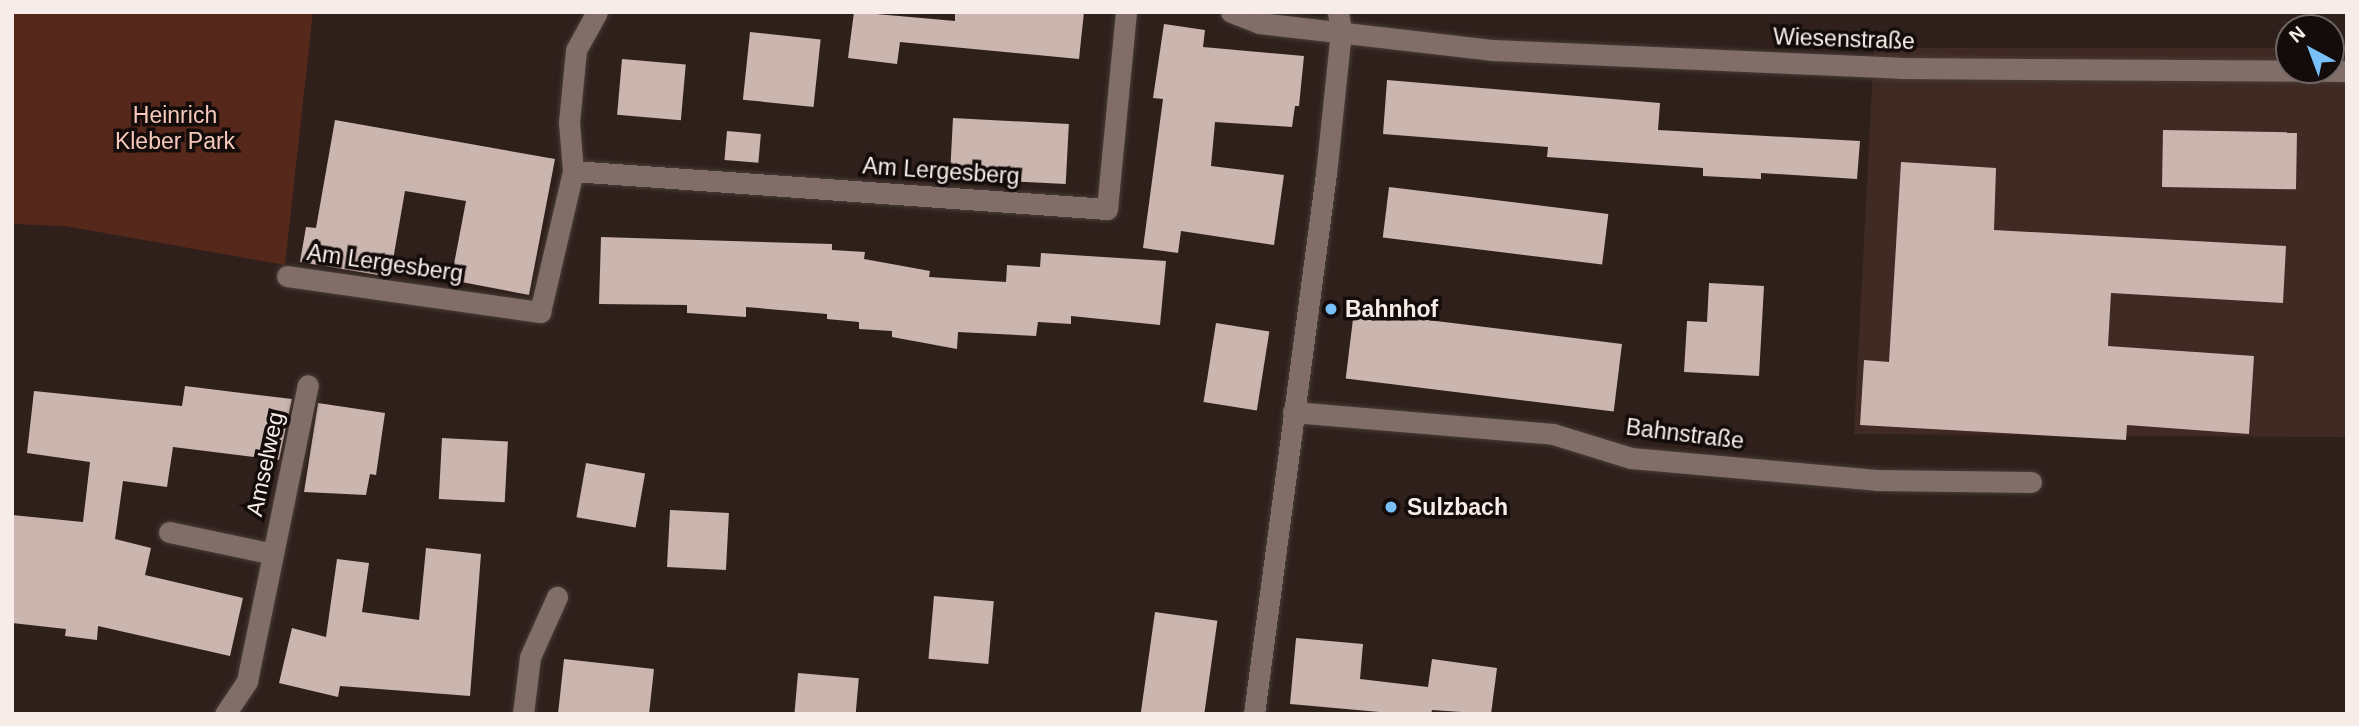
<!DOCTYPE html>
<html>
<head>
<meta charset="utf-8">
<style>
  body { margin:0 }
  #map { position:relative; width:2359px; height:726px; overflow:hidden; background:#30201c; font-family:Arial,sans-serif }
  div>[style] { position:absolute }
  .built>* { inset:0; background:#402a24 }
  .green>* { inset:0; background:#56281b }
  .building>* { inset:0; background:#cab5af; transform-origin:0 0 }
  .roads { filter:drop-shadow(0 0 2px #483c38) drop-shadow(0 0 2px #483c38) }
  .minor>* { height:21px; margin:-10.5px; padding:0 10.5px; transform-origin:10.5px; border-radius:10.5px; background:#816e68 }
  .dots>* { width:19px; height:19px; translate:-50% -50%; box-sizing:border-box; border:4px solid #130c0a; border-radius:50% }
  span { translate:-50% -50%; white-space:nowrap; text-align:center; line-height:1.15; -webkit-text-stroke:7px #130c0a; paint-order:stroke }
  .street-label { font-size:23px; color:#f7ece8 }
  .park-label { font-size:23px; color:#f6c8ba }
  .poi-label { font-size:23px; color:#f7ece8; font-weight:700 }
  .left { translate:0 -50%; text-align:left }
  .frame { position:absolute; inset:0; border:14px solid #f7ece8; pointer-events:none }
  .north { position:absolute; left:2275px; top:14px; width:70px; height:70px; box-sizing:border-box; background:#130c0a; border:2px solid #6e6663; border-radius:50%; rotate:319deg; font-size:19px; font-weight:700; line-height:28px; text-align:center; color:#f7ece8 }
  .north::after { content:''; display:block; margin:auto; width:24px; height:32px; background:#79bff8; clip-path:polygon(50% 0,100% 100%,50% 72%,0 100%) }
</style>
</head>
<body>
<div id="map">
  <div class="built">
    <div style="clip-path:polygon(1874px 48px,2289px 48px,2289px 70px,2331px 70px,2331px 48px,2347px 48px,2347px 437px,1854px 434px)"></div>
  </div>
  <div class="green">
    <div style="clip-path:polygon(12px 12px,313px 12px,285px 265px,65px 226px,12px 224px)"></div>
  </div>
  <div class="building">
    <div style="clip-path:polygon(854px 12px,955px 21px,955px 12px,1084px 12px,1079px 59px,900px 42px,897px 64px,848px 58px)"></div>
    <div style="clip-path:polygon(1164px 24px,1205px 30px,1203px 47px,1304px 56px,1299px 106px,1295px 106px,1292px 127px,1215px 122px,1211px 166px,1284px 175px,1274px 245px,1181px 231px,1178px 253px,1143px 248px,1163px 99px,1153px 98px)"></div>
    <div style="left:750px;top:32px;width:71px;height:68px;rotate:6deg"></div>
    <div style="left:622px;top:59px;width:64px;height:56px;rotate:5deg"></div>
    <div style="clip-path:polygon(1387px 80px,1660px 103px,1658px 130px,1860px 141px,1857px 179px,1761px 173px,1761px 179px,1703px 176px,1703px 168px,1547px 157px,1548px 147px,1383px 134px)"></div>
    <div style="left:953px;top:118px;width:116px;height:60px;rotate:3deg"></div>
    <div style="clip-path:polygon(335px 120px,555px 159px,529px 295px,451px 280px,466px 201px,405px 191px,390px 277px,300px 262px,306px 227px,316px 228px)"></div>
    <div style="left:2163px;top:130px;width:134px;height:57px;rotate:1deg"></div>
    <div style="left:727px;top:131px;width:34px;height:29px;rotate:5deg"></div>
    <div style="clip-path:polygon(1901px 162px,1996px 168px,1994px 230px,2286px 246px,2283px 303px,2111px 293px,2108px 346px,2254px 356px,2249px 434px,2127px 425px,2126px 440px,1860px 425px,1864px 360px,1889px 362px)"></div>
    <div style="left:1389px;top:187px;width:221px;height:51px;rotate:7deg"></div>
    <div style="clip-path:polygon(601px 237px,832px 244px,832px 250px,865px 252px,864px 259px,930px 271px,929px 277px,1006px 282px,1007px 265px,1040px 267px,1041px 253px,1166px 261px,1160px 325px,1071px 316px,1071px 324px,1038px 322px,1036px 336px,958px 332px,957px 349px,892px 337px,892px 331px,859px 329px,859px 322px,827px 319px,827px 314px,746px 307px,746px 317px,687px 313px,687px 305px,599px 304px)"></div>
    <div style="clip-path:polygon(1709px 283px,1764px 286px,1759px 376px,1684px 372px,1687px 321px,1707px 322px)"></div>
    <div style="left:1354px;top:311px;width:270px;height:68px;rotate:7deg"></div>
    <div style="left:1216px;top:323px;width:54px;height:80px;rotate:9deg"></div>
    <div style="clip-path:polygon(185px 386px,292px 399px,279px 460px,173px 447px,167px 487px,123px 481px,115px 539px,151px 548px,145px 575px,243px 598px,230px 656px,98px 626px,97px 640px,65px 636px,66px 629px,12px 623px,12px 515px,83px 522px,90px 462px,27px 453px,34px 391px,182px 406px)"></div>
    <div style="clip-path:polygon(318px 403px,385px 413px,376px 475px,370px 474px,366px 495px,304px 492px)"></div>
    <div style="left:442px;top:438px;width:66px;height:61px;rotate:3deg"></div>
    <div style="left:586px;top:463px;width:60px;height:55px;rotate:10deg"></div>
    <div style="left:670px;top:510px;width:59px;height:57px;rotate:3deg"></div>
    <div style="clip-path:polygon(426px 548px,481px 554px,470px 696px,340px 686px,338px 697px,279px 683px,292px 628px,326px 637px,337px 559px,369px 563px,362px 612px,419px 620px)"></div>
    <div style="left:934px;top:596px;width:60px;height:63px;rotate:5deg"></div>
    <div style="left:1155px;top:612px;width:63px;height:103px;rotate:8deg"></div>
    <div style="clip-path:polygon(1296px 638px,1363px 644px,1360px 679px,1428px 687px,1432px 659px,1497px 668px,1491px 714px,1432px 710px,1431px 714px,1402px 714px,1290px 704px)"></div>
    <div style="clip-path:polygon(564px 659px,654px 669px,649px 714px,558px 714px)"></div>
    <div style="left:798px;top:673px;width:61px;height:41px;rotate:5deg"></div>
  </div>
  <div class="roads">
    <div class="minor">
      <div style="left:1231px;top:12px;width:30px;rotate:21deg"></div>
      <div style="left:1259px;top:23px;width:236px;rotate:6.6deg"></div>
      <div style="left:1493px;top:50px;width:407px;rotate:2.5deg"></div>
      <div style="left:1900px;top:68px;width:447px;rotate:0.4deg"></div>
      <div style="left:573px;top:171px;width:535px;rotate:4.07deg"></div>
      <div style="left:1107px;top:209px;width:198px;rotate:-84.5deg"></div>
      <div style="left:287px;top:276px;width:256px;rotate:8.1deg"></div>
      <div style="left:540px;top:312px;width:145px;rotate:-76.8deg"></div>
      <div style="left:573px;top:171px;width:49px;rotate:-94.7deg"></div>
      <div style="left:569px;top:122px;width:72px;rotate:-84.4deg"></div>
      <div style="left:576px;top:50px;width:43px;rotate:-61.1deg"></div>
      <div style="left:1293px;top:412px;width:261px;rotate:4.8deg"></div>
      <div style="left:1553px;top:434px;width:82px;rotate:17.1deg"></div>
      <div style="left:1631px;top:458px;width:246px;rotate:5.1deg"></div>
      <div style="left:1876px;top:480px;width:155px;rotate:0.7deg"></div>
      <div style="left:169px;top:532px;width:106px;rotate:11.9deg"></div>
      <div style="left:225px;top:714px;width:40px;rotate:-56deg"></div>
      <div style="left:247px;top:681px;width:302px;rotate:-78.4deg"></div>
      <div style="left:523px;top:714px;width:57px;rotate:-83deg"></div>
      <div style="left:530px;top:657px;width:66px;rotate:-65.8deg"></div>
      <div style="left:1254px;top:714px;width:545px;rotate:-82.41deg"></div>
      <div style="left:1326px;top:174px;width:144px;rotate:-84deg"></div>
      <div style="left:1341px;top:31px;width:19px;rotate:-99deg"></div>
    </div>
  </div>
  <div class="dots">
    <div style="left:1331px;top:309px;background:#79bff8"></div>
    <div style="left:1391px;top:507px;background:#79bff8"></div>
  </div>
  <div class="street-label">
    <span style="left:1844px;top:39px;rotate:2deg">Wiesenstraße</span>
    <span style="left:941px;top:171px;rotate:4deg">Am Lergesberg</span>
    <span style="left:385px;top:263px;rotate:8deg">Am Lergesberg</span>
    <span style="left:1685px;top:434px;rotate:7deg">Bahnstraße</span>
    <span style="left:265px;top:464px;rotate:-78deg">Amselweg</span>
  </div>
  <div class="park-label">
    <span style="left:175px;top:128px">Heinrich<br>Kleber Park</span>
  </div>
  <div class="poi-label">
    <span class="left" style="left:1345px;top:309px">Bahnhof</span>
    <span class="left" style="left:1407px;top:507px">Sulzbach</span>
  </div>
  <div class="frame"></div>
  <div class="north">N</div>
</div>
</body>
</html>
